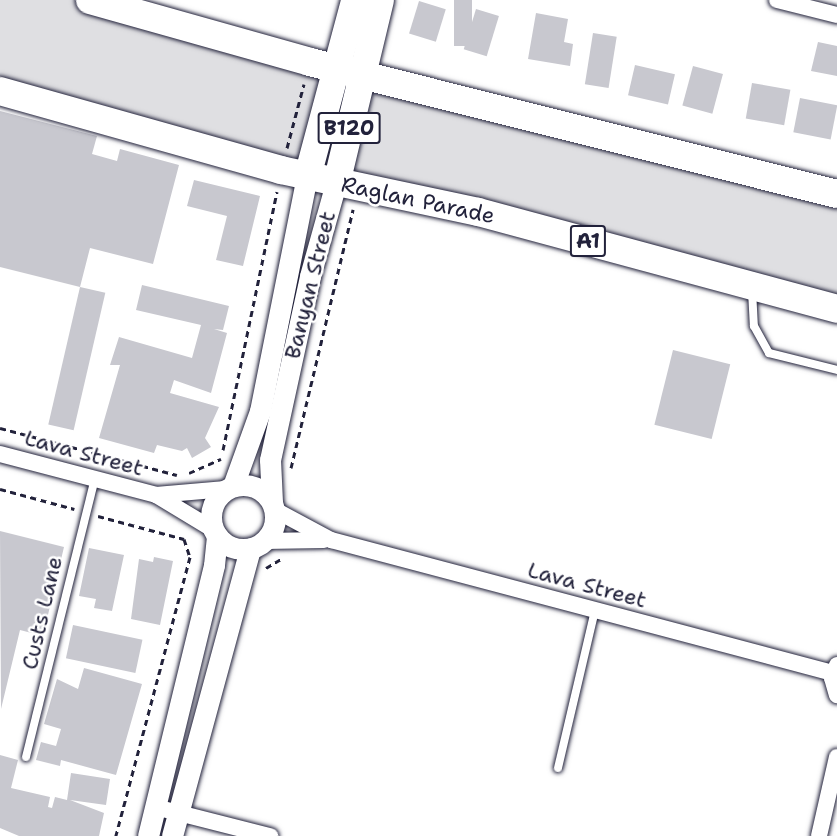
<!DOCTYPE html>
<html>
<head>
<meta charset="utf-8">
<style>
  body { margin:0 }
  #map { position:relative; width:837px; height:836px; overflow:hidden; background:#fff; font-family:"Shantell Sans",sans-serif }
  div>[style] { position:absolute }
  .green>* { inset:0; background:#dfdfe2 }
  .building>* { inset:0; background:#c8c8cf; transform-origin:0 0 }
  .path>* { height:3px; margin-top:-1.5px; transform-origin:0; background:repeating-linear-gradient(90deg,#22223b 0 6px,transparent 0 10.5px) }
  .roads { filter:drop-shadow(0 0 2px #22223b) drop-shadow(0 0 2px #22223b) }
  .service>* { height:8px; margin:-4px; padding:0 4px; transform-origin:4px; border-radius:4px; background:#fff }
  .minor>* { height:16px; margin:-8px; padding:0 8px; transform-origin:8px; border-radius:8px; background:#fff }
  .tertiary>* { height:21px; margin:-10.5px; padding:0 10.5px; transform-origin:10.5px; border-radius:10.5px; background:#fff }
  .tertiary>.ring { margin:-10.5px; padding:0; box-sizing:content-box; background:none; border:21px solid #fff; border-radius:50% }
  .primary>* { height:27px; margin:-13.5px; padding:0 13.5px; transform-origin:13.5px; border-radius:13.5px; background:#fff }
  .trunk>* { height:28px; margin:-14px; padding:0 14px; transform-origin:14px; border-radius:14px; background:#fff }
  span { translate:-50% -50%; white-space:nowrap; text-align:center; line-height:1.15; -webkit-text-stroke:5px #fff; paint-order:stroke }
  .shield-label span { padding:2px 4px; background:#fff; border:2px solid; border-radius:4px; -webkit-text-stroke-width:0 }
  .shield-label { font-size:21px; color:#22223b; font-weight:700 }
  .street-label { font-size:22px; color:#22223b }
</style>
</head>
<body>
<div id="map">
  <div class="green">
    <div style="clip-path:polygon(0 0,89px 0,837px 194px,837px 309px,0 91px)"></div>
  </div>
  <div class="building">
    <div style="left:454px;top:0;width:18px;height:46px"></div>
    <div style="left:419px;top:1px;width:28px;height:34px;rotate:17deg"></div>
    <div style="left:476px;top:9px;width:24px;height:42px;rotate:17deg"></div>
    <div style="clip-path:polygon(536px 13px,568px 19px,564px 42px,573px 44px,570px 66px,528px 59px)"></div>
    <div style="left:593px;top:33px;width:24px;height:52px;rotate:9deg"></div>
    <div style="clip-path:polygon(818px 42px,837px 46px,837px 76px,811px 71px)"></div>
    <div style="left:635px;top:65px;width:41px;height:31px;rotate:13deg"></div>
    <div style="left:693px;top:66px;width:31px;height:41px;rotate:15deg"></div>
    <div style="left:752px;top:83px;width:39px;height:36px;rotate:10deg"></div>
    <div style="left:800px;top:98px;width:38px;height:35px;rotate:11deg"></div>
    <div style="clip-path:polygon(0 111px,97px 136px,92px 154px,117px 161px,120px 149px,179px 165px,153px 264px,90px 248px,80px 287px,0 267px)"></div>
    <div style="clip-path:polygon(194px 180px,260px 196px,243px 266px,216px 260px,227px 216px,187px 206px)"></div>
    <div style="clip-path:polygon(142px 285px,229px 306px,223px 330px,214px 329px,227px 333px,211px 393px,174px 380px,170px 393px,219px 407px,205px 438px,211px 447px,192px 458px,187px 448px,182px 451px,157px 445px,154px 453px,99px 438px,120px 365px,110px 365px,119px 337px,192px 358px,201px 325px,136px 310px)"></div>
    <div style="left:80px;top:287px;width:26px;height:141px;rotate:13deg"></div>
    <div style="left:673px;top:350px;width:59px;height:77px;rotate:14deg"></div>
    <div style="clip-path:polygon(0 531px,64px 547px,43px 636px,20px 630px,1px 709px)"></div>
    <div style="clip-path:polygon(89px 548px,124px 555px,112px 611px,94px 608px,96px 599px,79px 596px)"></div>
    <div style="clip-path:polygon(154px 557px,173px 561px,160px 625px,131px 619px,139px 559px,153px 562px)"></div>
    <div style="left:73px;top:625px;width:71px;height:34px;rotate:12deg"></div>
    <div style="clip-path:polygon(84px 668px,142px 684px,116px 775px,61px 760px,60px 766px,36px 760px,41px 742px,56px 746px,61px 729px,44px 724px,57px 679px,78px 689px)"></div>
    <div style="clip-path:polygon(0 755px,18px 760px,11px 788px,50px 797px,48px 807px,52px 808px,55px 797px,67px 800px,71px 773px,110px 779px,106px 805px,70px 800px,104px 813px,99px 836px,19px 836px,0 828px)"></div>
  </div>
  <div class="path">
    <div style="left:287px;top:148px;width:66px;rotate:-75.1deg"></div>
    <div style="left:0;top:428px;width:183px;rotate:14.9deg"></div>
    <div style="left:223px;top:450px;width:264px;rotate:-78.2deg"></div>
    <div style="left:291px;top:468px;width:266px;rotate:-76.5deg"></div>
    <div style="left:189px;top:473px;width:35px;rotate:-24deg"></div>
    <div style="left:0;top:489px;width:77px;rotate:15.1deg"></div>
    <div style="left:98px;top:516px;width:89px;rotate:15deg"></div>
    <div style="left:184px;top:539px;width:19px;rotate:72deg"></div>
    <div style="left:190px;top:557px;width:289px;rotate:104.9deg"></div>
    <div style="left:266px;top:568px;width:17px;rotate:-31deg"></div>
  </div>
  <div class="roads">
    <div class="service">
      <div style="left:752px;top:290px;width:36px;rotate:87deg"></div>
      <div style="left:754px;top:326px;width:31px;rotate:61deg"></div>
      <div style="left:769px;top:353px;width:70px;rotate:14deg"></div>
      <div style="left:26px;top:757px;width:286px;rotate:-76.1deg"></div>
      <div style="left:558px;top:768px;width:162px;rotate:-76.8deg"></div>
    </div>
    <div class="minor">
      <div style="left:777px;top:0;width:62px;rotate:14deg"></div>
      <div style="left:0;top:454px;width:161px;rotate:14.7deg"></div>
      <div style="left:156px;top:495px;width:70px;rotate:-4.9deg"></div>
      <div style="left:156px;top:495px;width:68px;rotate:31.1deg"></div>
      <div style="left:275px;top:510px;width:64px;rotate:28.2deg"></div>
      <div style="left:331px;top:540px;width:519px;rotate:14.84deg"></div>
      <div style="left:264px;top:541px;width:60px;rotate:-1deg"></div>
      <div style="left:837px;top:665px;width:14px;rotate:111deg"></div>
      <div style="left:832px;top:678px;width:18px;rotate:74deg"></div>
      <div style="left:155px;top:807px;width:119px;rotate:14.2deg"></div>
      <div style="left:819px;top:836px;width:81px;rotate:-77.2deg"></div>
    </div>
    <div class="tertiary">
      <div class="ring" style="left:211px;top:485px;width:43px;height:43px"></div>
      <div style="left:233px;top:486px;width:80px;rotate:-70.2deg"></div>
      <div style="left:260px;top:411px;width:240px;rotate:-78.7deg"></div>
      <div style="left:272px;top:502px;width:42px;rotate:-92.7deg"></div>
      <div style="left:270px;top:460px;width:188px;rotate:-77.7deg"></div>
      <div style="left:310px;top:276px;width:97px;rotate:-74.4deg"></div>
      <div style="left:148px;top:836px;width:279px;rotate:-76.3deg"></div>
      <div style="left:214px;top:565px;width:29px;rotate:-84deg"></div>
      <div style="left:172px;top:836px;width:298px;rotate:-74.8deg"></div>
    </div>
    <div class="primary">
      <div style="left:307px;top:176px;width:182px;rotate:-75deg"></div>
      <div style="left:336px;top:183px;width:188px;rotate:-76.5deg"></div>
    </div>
    <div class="trunk">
      <div style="left:90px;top:0;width:229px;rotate:15.7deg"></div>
      <div style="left:310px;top:62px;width:543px;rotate:14.06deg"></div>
      <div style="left:0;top:91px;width:292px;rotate:15.7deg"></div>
      <div style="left:281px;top:170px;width:201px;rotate:12deg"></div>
      <div style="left:478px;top:212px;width:372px;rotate:15.1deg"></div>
    </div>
  </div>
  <div class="shield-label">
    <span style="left:349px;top:128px">B120</span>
    <span style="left:588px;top:241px">A1</span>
  </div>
  <div class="street-label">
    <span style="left:418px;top:200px;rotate:12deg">Raglan Parade</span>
    <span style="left:310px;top:285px;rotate:-76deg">Banyan Street</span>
    <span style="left:84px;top:453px;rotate:15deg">Lava Street</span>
    <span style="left:587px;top:585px;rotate:15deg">Lava Street</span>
    <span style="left:42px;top:613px;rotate:-77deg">Custs Lane</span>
  </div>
</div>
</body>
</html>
